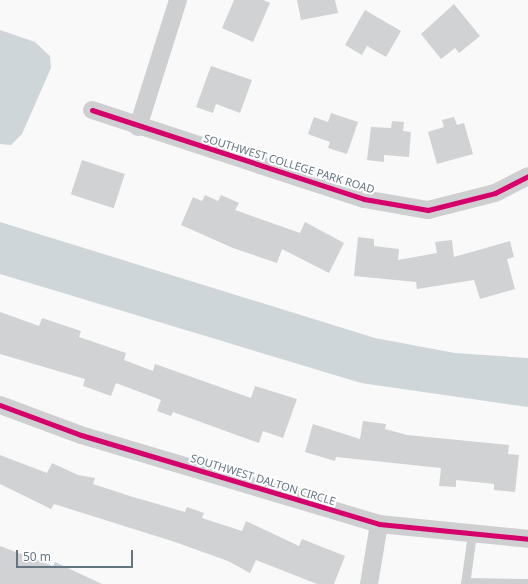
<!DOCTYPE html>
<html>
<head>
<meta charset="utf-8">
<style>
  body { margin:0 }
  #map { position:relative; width:528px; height:584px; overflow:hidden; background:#f9f9f9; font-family:"Noto Sans",sans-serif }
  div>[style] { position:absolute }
  .water>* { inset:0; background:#ced6d9 }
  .building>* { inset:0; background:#d0d2d3; transform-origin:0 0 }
  .lane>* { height:9px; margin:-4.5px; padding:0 4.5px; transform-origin:4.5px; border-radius:4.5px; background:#cecfd0 }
  .street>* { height:18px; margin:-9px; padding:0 9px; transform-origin:9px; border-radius:9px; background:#cecfd0 }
  .cycleway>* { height:5px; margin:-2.5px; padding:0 2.5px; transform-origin:2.5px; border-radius:2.5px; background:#d6006c }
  span { translate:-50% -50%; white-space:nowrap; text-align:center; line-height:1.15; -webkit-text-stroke:4px #fff; paint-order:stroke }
  .street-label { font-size:11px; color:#657683 }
  .scale { position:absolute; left:16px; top:550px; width:117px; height:18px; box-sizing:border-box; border:2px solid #657683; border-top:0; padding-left:5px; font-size:12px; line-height:14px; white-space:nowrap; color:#657683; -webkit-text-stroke:3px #fff; paint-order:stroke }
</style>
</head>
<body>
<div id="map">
  <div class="water">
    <div style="clip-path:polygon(0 30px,35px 42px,50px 56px,51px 68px,22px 134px,11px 145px,0 144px)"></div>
    <div style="clip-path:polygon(0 222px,375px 338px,455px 353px,528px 358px,528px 407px,361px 383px,0 274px)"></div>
  </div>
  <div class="building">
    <div style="clip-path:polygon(234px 0,263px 0,270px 3px,253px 42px,222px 28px)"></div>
    <div style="clip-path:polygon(297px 0,335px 0,338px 13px,301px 20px)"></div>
    <div style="clip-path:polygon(454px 4px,480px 36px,459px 53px,455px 48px,441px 59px,421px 34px)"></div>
    <div style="clip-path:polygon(365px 10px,401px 31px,386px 57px,367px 46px,362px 55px,345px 45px)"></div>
    <div style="clip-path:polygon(211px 66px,252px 80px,240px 113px,216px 104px,213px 113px,196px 107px)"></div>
    <div style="clip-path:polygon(331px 113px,358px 122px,347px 154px,328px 148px,330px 142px,308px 134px,314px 117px,328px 122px)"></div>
    <div style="clip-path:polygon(454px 117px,457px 125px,464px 123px,473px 154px,437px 164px,428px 132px,444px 127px,442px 120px)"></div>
    <div style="clip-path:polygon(392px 121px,404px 122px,403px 131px,411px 132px,409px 157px,384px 155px,384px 162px,367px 160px,371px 127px,391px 128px)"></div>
    <div style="left:82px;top:160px;width:45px;height:36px;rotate:18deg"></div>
    <div style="clip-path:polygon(205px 195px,218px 201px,221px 195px,239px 203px,235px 210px,300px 233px,305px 222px,344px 243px,329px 273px,282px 249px,277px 263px,233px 248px,181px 225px,193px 197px,202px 201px)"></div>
    <div style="clip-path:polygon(358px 237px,374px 239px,374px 246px,399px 249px,398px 260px,437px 253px,435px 242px,452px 240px,454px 257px,510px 241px,514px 257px,507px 259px,515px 289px,480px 299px,474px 280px,417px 289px,416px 282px,354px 276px)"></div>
    <div style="clip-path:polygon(0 312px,39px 326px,42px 318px,81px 331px,79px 337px,126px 353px,124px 360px,153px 371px,155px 364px,251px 398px,255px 386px,297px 399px,283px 438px,263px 431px,259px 443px,173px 412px,171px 416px,157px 411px,161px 400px,116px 383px,111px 396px,83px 386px,85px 379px,0 354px)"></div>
    <div style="clip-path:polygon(363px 421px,386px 424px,385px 429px,407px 435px,509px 445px,508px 454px,519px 455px,515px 492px,494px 490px,494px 484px,456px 480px,456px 487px,439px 486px,441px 468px,336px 457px,335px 461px,305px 452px,313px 424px,360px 439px)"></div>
    <div style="clip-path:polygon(0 455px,47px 473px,52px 463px,78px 475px,95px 478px,93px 484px,133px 497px,185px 512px,187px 507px,204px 513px,202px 518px,242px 531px,246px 521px,299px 546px,302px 539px,345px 556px,334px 584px,317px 584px,256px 560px,250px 573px,228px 561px,175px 542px,54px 504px,51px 509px,0 484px)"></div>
    <div style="clip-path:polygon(0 546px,53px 566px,55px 562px,102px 584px,0 584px)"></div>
  </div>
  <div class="lane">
    <div style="left:465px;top:582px;width:63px;rotate:0.9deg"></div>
    <div style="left:465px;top:584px;width:50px;rotate:-82deg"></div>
  </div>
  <div class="street">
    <div style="left:92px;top:110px;width:286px;rotate:18.1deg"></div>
    <div style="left:364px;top:199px;width:65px;rotate:9.8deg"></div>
    <div style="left:428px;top:210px;width:69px;rotate:-14.2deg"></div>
    <div style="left:495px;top:193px;width:37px;rotate:-27deg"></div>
    <div style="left:138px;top:127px;width:133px;rotate:-72.5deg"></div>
    <div style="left:0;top:405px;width:86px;rotate:20.3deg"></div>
    <div style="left:81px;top:435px;width:311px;rotate:16.6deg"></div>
    <div style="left:379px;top:524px;width:150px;rotate:5.7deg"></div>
    <div style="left:369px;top:584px;width:61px;rotate:-80.5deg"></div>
  </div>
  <div class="cycleway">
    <div style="left:92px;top:110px;width:286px;rotate:18.1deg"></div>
    <div style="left:364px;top:199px;width:65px;rotate:9.8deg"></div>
    <div style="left:428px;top:210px;width:69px;rotate:-14.2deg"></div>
    <div style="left:495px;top:193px;width:37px;rotate:-27deg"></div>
    <div style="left:0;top:405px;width:86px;rotate:20.3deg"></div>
    <div style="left:81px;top:435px;width:311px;rotate:16.6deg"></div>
    <div style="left:379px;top:524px;width:150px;rotate:5.7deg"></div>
  </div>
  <div class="street-label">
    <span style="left:289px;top:164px;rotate:17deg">SOUTHWEST COLLEGE PARK ROAD</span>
    <span style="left:263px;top:480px;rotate:17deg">SOUTHWEST DALTON CIRCLE</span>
  </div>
  <div class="scale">50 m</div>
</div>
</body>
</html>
